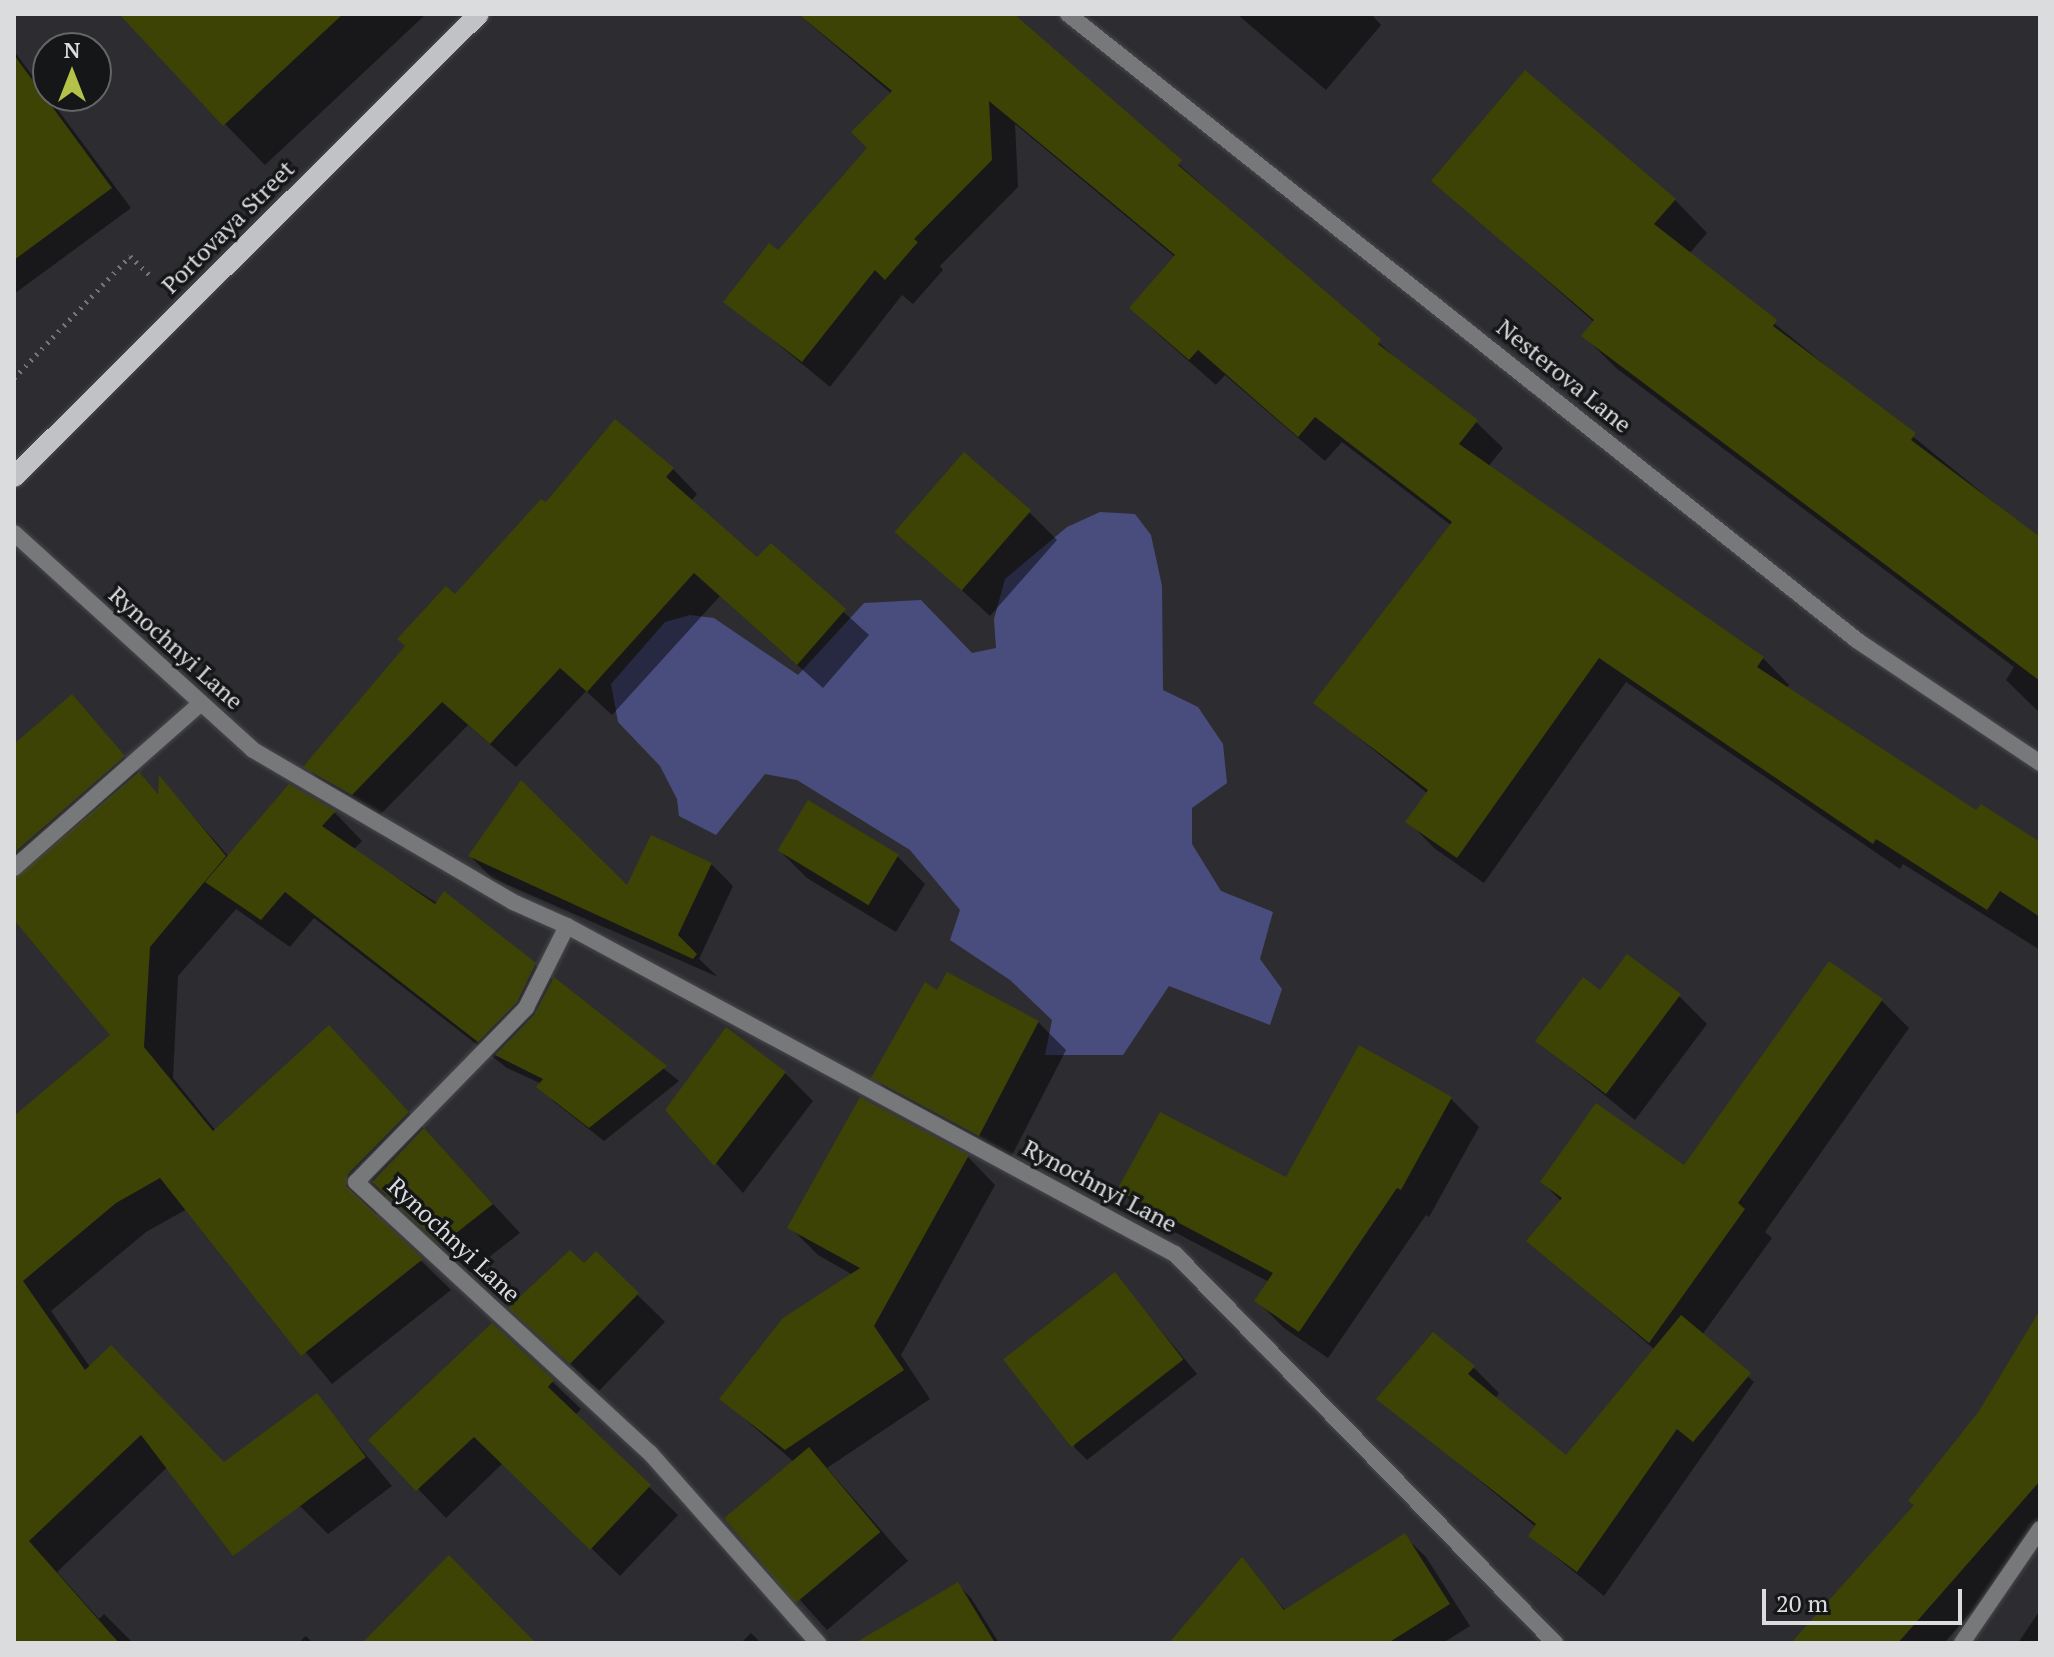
<!DOCTYPE html>
<html>
<head>
<meta charset="utf-8">
<style>
  body { margin:0 }
  #map { position:relative; width:2054px; height:1657px; overflow:hidden; background:#2d2d31; font-family:"PT Serif",serif }
  div>[style] { position:absolute }
  .forest>* { inset:0; background:#494d7d }
  .shadow>* { inset:0; background:#0007 }
  .building>* { inset:0; background:#3d4205; transform-origin:0 0 }
  .path>* { height:5px; margin-top:-2.5px; transform-origin:0; background:repeating-linear-gradient(90deg,#737477 0 2px,transparent 0 8px) }
  .roads { filter:drop-shadow(0 0 2px #49494d) drop-shadow(0 0 2px #49494d) }
  .lane>* { height:16px; margin:-8px; padding:0 8px; transform-origin:8px; border-radius:8px; background:#77787a }
  .street>* { height:16px; margin:-8px; padding:0 8px; transform-origin:8px; border-radius:8px; background:#77787a }
  .primary>* { height:20px; margin:-10px; padding:0 10px; transform-origin:10px; border-radius:10px; background:#c1c2c6 }
  span { translate:-50% -50%; white-space:nowrap; text-align:center; line-height:1.15; -webkit-text-stroke:7px #151618; paint-order:stroke }
  .street-label { font-size:24px; color:#dbdcde }
  .frame { position:absolute; inset:0; border:16px solid #dbdcde; pointer-events:none }
  .north { position:absolute; left:32px; top:32px; width:80px; height:80px; box-sizing:border-box; background:#151618; border:2px solid #646567; border-radius:50%; rotate:0deg; font-size:22px; font-weight:700; line-height:32px; text-align:center; color:#dbdcde }
  .north::after { content:''; display:block; margin:auto; width:28px; height:36px; background:#b5c24a; clip-path:polygon(50% 0,100% 100%,50% 72%,0 100%) }
  .scale { position:absolute; left:1762px; top:1589px; width:200px; height:36px; box-sizing:border-box; border:4px solid #dbdcde; border-top:0; padding-left:10px; font-size:24px; line-height:28px; white-space:nowrap; color:#dbdcde; -webkit-text-stroke:6px #151618; paint-order:stroke }
</style>
</head>
<body>
<div id="map">
  <div class="forest">
    <div style="clip-path:polygon(1100px 512px,1135px 514px,1151px 535px,1162px 586px,1163px 690px,1198px 707px,1223px 744px,1227px 783px,1192px 808px,1192px 844px,1221px 891px,1273px 912px,1260px 959px,1282px 989px,1270px 1025px,1169px 986px,1123px 1055px,1045px 1055px,1052px 1020px,1010px 980px,950px 940px,960px 910px,910px 850px,797px 780px,765px 774px,716px 835px,679px 816px,677px 799px,660px 766px,618px 722px,611px 684px,665px 622px,690px 615px,714px 618px,798px 675px,864px 603px,921px 600px,972px 653px,996px 648px,994px 619px,1005px 579px,1067px 527px)"></div>
  </div>
  <div class="shadow">
    <div style="clip-path:polygon(160px 14px,426px 14px,265px 165px,225px 124px)"></div>
    <div style="clip-path:polygon(798px 14px,1010px 14px,1406px 367px,1476px 422px,1503px 448px,1488px 467px,1763px 658px,1789px 685px,1787px 688px,1977px 813px,1981px 807px,2040px 842px,2040px 950px,1903px 864px,1900px 869px,1626px 682px,1484px 883px,1434px 848px,1408px 821px,1428px 794px,1316px 703px,1452px 526px,1342px 442px,1325px 461px,1225px 375px,1216px 385px,1158px 334px,1131px 308px,1175px 257px,1015px 124px,1018px 187px,940px 266px,943px 270px,913px 304px,902px 295px,830px 387px,726px 301px,778px 252px,870px 148px,892px 94px)"></div>
    <div style="clip-path:polygon(1237px 14px,1371px 14px,1381px 25px,1326px 90px)"></div>
    <div style="clip-path:polygon(14px 51px,131px 208px,14px 294px)"></div>
    <div style="clip-path:polygon(1434px 181px,1675px 200px,1707px 233px,1689px 254px,2040px 540px,2040px 713px,2006px 680px,2014px 667px,1616px 368px,1584px 336px,1594px 322px)"></div>
    <div style="clip-path:polygon(673px 469px,697px 494px,691px 501px,757px 560px,771px 546px,869px 635px,823px 688px,720px 596px,612px 715px,586px 691px,516px 767px,468px 725px,377px 818px,330px 791px,306px 766px,455px 597px,546px 505px)"></div>
    <div style="clip-path:polygon(1029px 512px,1057px 540px,990px 616px,898px 532px)"></div>
    <div style="clip-path:polygon(72px 697px,150px 786px,160px 796px,161px 780px,229px 857px,289px 786px,335px 813px,362px 841px,353px 850px,535px 965px,679px 1081px,604px 1141px,553px 1101px,542px 1084px,507px 1068px,314px 918px,290px 947px,236px 909px,178px 976px,173px 1078px,216px 1131px,358px 1057px,520px 1233px,470px 1272px,387px 1194px,375px 1216px,451px 1290px,332px 1384px,187px 1209px,146px 1232px,51px 1311px,90px 1367px,198px 1438px,57px 1572px,99px 1619px,104px 1614px,133px 1643px,14px 1643px,14px 1120px,113px 1035px,14px 917px,30px 871px,14px 855px,14px 747px)"></div>
    <div style="clip-path:polygon(779px 850px,897px 856px,925px 884px,896px 932px,807px 878px)"></div>
    <div style="clip-path:polygon(470px 856px,628px 889px,711px 864px,733px 886px,699px 959px,718px 977px,492px 878px)"></div>
    <div style="clip-path:polygon(1679px 996px,1707px 1024px,1635px 1120px,1538px 1041px)"></div>
    <div style="clip-path:polygon(1881px 1000px,1909px 1028px,1765px 1232px,1772px 1238px,1702px 1335px,1754px 1382px,1604px 1596px,1530px 1536px,1536px 1527px,1379px 1398px,1473px 1367px,1499px 1393px,1495px 1399px,1567px 1458px,1655px 1350px,1529px 1241px,1561px 1201px,1542px 1182px,1684px 1168px)"></div>
    <div style="clip-path:polygon(1038px 1022px,1066px 1050px,1008px 1163px,902px 1105px,874px 1077px)"></div>
    <div style="clip-path:polygon(785px 1073px,813px 1101px,743px 1193px,668px 1110px)"></div>
    <div style="clip-path:polygon(1451px 1099px,1479px 1127px,1429px 1217px,1426px 1215px,1328px 1358px,1284px 1328px,1256px 1300px,1269px 1282px,1148px 1218px,1120px 1190px,1287px 1180px)"></div>
    <div style="clip-path:polygon(968px 1157px,995px 1185px,901px 1355px,930px 1399px,827px 1468px,908px 1561px,827px 1630px,727px 1518px,794px 1462px,722px 1399px,853px 1275px,818px 1255px,790px 1227px)"></div>
    <div style="clip-path:polygon(596px 1254px,665px 1322px,599px 1391px,539px 1335px)"></div>
    <div style="clip-path:polygon(1115px 1275px,1197px 1374px,1087px 1460px,1074px 1447px)"></div>
    <div style="clip-path:polygon(492px 1325px,581px 1409px,575px 1415px,678px 1515px,620px 1576px,503px 1463px,446px 1518px,371px 1440px)"></div>
    <div style="clip-path:polygon(2040px 1325px,2040px 1534px,1944px 1643px,1794px 1643px,1916px 1506px)"></div>
    <div style="clip-path:polygon(316px 1395px,392px 1486px,328px 1534px,244px 1450px)"></div>
    <div style="clip-path:polygon(1404px 1536px,1426px 1557px,1470px 1626px,1443px 1643px,1171px 1643px,1242px 1560px,1286px 1611px)"></div>
    <div style="clip-path:polygon(957px 1584px,971px 1598px,999px 1643px,921px 1643px)"></div>
    <div style="clip-path:polygon(2040px 1610px,2040px 1643px,2018px 1643px)"></div>
    <div style="clip-path:polygon(751px 1633px,761px 1643px,741px 1643px)"></div>
    <div style="clip-path:polygon(306px 1636px,313px 1643px,298px 1643px)"></div>
  </div>
  <div class="building">
    <div style="clip-path:polygon(119px 14px,343px 14px,223px 126px)"></div>
    <div style="clip-path:polygon(798px 14px,1014px 14px,1182px 160px,1178px 165px,1381px 339px,1378px 344px,1478px 420px,1459px 444px,1764px 657px,1757px 667px,1976px 810px,1981px 804px,2040px 842px,2040px 917px,2000px 891px,1987px 910px,1876px 839px,1873px 844px,1599px 658px,1457px 858px,1405px 822px,1428px 790px,1313px 703px,1452px 522px,1315px 417px,1298px 437px,1198px 350px,1189px 360px,1129px 308px,1175px 255px,989px 101px,992px 160px,914px 239px,918px 242px,885px 280px,875px 270px,802px 362px,723px 302px,769px 243px,778px 250px,867px 148px,851px 132px,892px 91px)"></div>
    <div style="clip-path:polygon(14px 55px,112px 188px,14px 260px)"></div>
    <div style="clip-path:polygon(1525px 70px,1676px 199px,1654px 224px,1777px 320px,1773px 326px,1916px 433px,1911px 440px,2040px 537px,2040px 681px,1581px 336px,1594px 320px,1431px 181px)"></div>
    <div style="clip-path:polygon(615px 419px,674px 468px,666px 477px,757px 557px,771px 543px,846px 609px,797px 665px,694px 573px,587px 692px,560px 668px,490px 744px,442px 702px,352px 795px,303px 767px,405px 646px,397px 639px,446px 586px,455px 594px,541px 499px,546px 502px)"></div>
    <div style="left:964px;top:452px;width:89px;height:106px;rotate:41deg"></div>
    <div style="clip-path:polygon(72px 694px,125px 756px,14px 853px,14px 744px)"></div>
    <div style="clip-path:polygon(139px 772px,158px 794px,159px 775px,226px 856px,150px 947px,144px 1047px,213px 1131px,329px 1025px,409px 1112px,348px 1174px,346px 1186px,423px 1259px,301px 1356px,160px 1178px,116px 1203px,23px 1281px,85px 1370px,111px 1345px,224px 1462px,317px 1393px,366px 1457px,233px 1556px,141px 1435px,29px 1541px,119px 1643px,14px 1643px,14px 1116px,110px 1035px,14px 920px,14px 879px)"></div>
    <div style="clip-path:polygon(521px 780px,627px 885px,651px 835px,712px 863px,678px 935px,697px 954px,693px 959px,468px 856px)"></div>
    <div style="clip-path:polygon(289px 784px,336px 811px,322px 826px,435px 904px,444px 891px,536px 963px,517px 1002px,478px 1042px,285px 892px,261px 920px,205px 882px)"></div>
    <div style="left:808px;top:800px;width:106px;height:59px;rotate:31deg"></div>
    <div style="clip-path:polygon(1627px 954px,1681px 994px,1606px 1094px,1535px 1041px,1583px 977px,1600px 990px)"></div>
    <div style="clip-path:polygon(1829px 961px,1883px 999px,1738px 1203px,1745px 1209px,1649px 1343px,1526px 1241px,1562px 1198px,1540px 1182px,1596px 1103px,1684px 1165px)"></div>
    <div style="clip-path:polygon(947px 972px,1039px 1021px,979px 1136px,871px 1078px,925px 982px,937px 990px)"></div>
    <div style="clip-path:polygon(554px 977px,667px 1066px,589px 1128px,536px 1087px,543px 1079px,495px 1055px,534px 1015px)"></div>
    <div style="clip-path:polygon(726px 1027px,786px 1072px,714px 1166px,665px 1110px)"></div>
    <div style="clip-path:polygon(1359px 1045px,1452px 1097px,1401px 1190px,1397px 1188px,1299px 1332px,1254px 1301px,1273px 1273px,1117px 1190px,1160px 1112px,1286px 1177px)"></div>
    <div style="clip-path:polygon(860px 1097px,969px 1155px,874px 1326px,904px 1370px,785px 1450px,719px 1399px,783px 1318px,860px 1268px,787px 1228px)"></div>
    <div style="clip-path:polygon(424px 1128px,493px 1204px,441px 1245px,372px 1182px)"></div>
    <div style="clip-path:polygon(570px 1250px,584px 1263px,596px 1251px,639px 1293px,570px 1364px,508px 1308px)"></div>
    <div style="left:1115px;top:1272px;width:111px;height:142px;rotate:52deg"></div>
    <div style="clip-path:polygon(2040px 1310px,2040px 1481px,1898px 1643px,1791px 1643px,1914px 1505px,1908px 1501px,1979px 1411px)"></div>
    <div style="clip-path:polygon(1681px 1315px,1751px 1373px,1693px 1442px,1677px 1429px,1577px 1572px,1528px 1536px,1536px 1524px,1376px 1399px,1433px 1332px,1475px 1366px,1468px 1374px,1566px 1455px)"></div>
    <div style="clip-path:polygon(492px 1323px,554px 1380px,548px 1387px,651px 1485px,590px 1550px,474px 1437px,416px 1491px,368px 1440px)"></div>
    <div style="left:809px;top:1447px;width:111px;height:111px;rotate:50deg"></div>
    <div style="clip-path:polygon(1405px 1533px,1450px 1604px,1388px 1643px,1169px 1643px,1242px 1557px,1284px 1610px)"></div>
    <div style="clip-path:polygon(449px 1555px,536px 1643px,362px 1643px)"></div>
    <div style="clip-path:polygon(958px 1582px,995px 1643px,855px 1643px)"></div>
  </div>
  <div class="path">
    <div style="left:14px;top:378px;width:168px;rotate:-46.4deg"></div>
    <div style="left:130px;top:256px;width:29px;rotate:44deg"></div>
  </div>
  <div class="roads">
    <div class="lane">
      <div style="left:14px;top:868px;width:249px;rotate:-41.4deg"></div>
    </div>
    <div class="street">
      <div style="left:1068px;top:14px;width:1009px;rotate:38.44deg"></div>
      <div style="left:1858px;top:641px;width:219px;rotate:33.8deg"></div>
      <div style="left:14px;top:533px;width:323px;rotate:42.2deg"></div>
      <div style="left:253px;top:750px;width:301px;rotate:30.3deg"></div>
      <div style="left:513px;top:902px;width:59px;rotate:24deg"></div>
      <div style="left:567px;top:926px;width:691px;rotate:28.35deg"></div>
      <div style="left:1175px;top:1254px;width:544px;rotate:45.67deg"></div>
      <div style="left:567px;top:926px;width:92px;rotate:116.6deg"></div>
      <div style="left:526px;top:1008px;width:243px;rotate:134.3deg"></div>
      <div style="left:356px;top:1182px;width:400px;rotate:42.7deg"></div>
      <div style="left:650px;top:1453px;width:254px;rotate:48.5deg"></div>
      <div style="left:1962px;top:1643px;width:138px;rotate:-55.6deg"></div>
    </div>
    <div class="primary">
      <div style="left:14px;top:477px;width:656px;rotate:-44.88deg"></div>
    </div>
  </div>
  <div class="street-label">
    <span style="left:228px;top:227px;rotate:-45deg">Portovaya Street</span>
    <span style="left:1564px;top:376px;rotate:39deg">Nesterova Lane</span>
    <span style="left:176px;top:648px;rotate:42deg">Rynochnyi Lane</span>
    <span style="left:1100px;top:1186px;rotate:28deg">Rynochnyi Lane</span>
    <span style="left:454px;top:1240px;rotate:43deg">Rynochnyi Lane</span>
  </div>
  <div class="frame"></div>
  <div class="north">N</div>
  <div class="scale">20 m</div>
</div>
</body>
</html>
